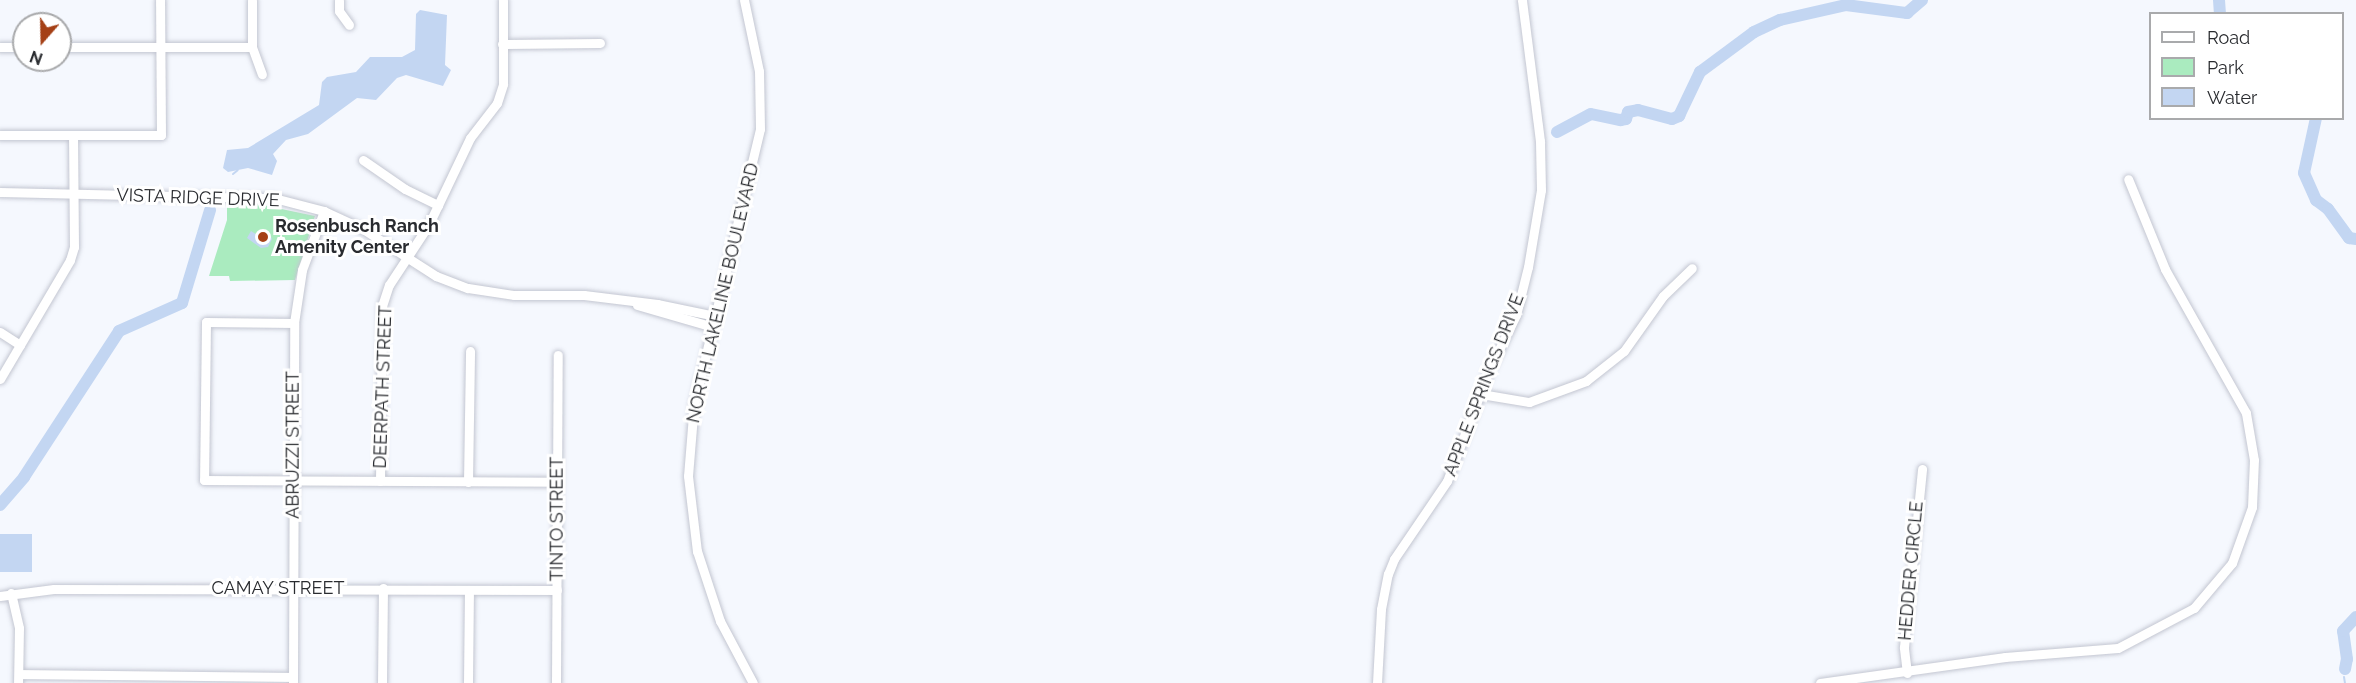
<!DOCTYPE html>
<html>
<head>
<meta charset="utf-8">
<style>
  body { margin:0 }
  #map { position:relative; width:2356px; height:683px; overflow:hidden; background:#f5f8fe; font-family:Raleway,sans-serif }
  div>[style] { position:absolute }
  .green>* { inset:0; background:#aaebbf }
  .water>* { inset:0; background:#c3d6f2; transform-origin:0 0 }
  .stream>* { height:2px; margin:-1px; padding:0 1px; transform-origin:1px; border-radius:1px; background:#c3d6f2 }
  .river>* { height:12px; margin:-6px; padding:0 6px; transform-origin:6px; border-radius:6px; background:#c3d6f2 }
  .roads { filter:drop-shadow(0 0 2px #c3c6d1) drop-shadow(0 0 2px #c3c6d1) }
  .minor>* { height:9px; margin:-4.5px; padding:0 4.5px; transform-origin:4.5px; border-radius:4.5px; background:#fff }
  .dots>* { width:16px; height:16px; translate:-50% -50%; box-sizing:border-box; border:3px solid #fff; border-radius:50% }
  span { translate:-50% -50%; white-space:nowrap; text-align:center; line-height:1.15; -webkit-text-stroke:6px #fff; paint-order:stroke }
  .street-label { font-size:18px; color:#292b2f }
  .poi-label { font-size:18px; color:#292b2f; font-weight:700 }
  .left { translate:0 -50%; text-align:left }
  .legend { position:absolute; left:2149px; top:12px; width:195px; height:108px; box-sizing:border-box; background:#fff; border:2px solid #a9aaac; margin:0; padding:8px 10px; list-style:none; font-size:18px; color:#292b2f }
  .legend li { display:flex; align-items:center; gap:12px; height:30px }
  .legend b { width:30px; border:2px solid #a9aaac }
  .north { position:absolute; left:12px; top:12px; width:60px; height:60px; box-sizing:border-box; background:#fff; border:2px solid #a9aaac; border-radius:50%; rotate:200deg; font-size:16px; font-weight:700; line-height:24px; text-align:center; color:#292b2f }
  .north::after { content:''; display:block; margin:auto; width:21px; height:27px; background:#a54016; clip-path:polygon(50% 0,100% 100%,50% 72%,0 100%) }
</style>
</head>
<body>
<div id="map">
  <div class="green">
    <div style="clip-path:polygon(253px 203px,315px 216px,295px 280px,230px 281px,229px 276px,209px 276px,227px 220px,227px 204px)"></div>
  </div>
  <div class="water">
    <div style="clip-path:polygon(420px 10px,447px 15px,445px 65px,451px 70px,443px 86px,406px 75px,397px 78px,376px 100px,357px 98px,308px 134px,286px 140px,273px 154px,277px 161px,272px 175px,248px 168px,228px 172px,223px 168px,227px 150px,248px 148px,319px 105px,322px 82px,327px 77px,356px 72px,370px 57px,402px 57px,415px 50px,416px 14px)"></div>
    <div style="clip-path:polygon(251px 231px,259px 236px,269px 233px,272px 239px,268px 247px,261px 248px,247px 238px)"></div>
    <div style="left:0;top:534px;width:32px;height:38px"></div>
  </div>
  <div class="stream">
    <div style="left:233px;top:174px;width:6px;rotate:-39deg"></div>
    <div style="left:2344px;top:677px;width:6px;rotate:81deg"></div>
  </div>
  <div class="river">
    <div style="left:2219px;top:0;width:14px;rotate:86deg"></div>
    <div style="left:2316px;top:118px;width:56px;rotate:102.3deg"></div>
    <div style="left:2304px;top:173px;width:30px;rotate:66deg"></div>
    <div style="left:2316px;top:200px;width:15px;rotate:37deg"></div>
    <div style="left:2328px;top:209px;width:36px;rotate:54deg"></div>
    <div style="left:2349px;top:238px;width:7px;rotate:8deg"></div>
    <div style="left:1557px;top:132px;width:38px;rotate:-28deg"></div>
    <div style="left:1591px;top:114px;width:30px;rotate:12deg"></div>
    <div style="left:1620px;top:120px;width:6px;rotate:-9deg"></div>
    <div style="left:1626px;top:119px;width:7px;rotate:-74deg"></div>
    <div style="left:1628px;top:112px;width:10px;rotate:-11deg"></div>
    <div style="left:1638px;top:110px;width:35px;rotate:15deg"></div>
    <div style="left:1672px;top:119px;width:8px;rotate:-23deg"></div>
    <div style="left:1679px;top:116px;width:49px;rotate:-64.5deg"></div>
    <div style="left:1700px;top:72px;width:67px;rotate:-36.5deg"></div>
    <div style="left:1754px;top:32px;width:29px;rotate:-25deg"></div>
    <div style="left:1780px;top:20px;width:68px;rotate:-12.8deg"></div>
    <div style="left:1846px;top:5px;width:62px;rotate:7.5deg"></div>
    <div style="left:1907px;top:13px;width:20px;rotate:-41deg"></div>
    <div style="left:0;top:505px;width:37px;rotate:-49deg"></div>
    <div style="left:24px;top:477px;width:174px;rotate:-56.9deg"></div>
    <div style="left:119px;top:331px;width:69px;rotate:-24deg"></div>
    <div style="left:182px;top:303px;width:97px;rotate:-73.2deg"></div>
    <div style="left:2345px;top:669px;width:10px;rotate:-79deg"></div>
    <div style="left:2347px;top:659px;width:28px;rotate:-98deg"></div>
    <div style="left:2343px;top:631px;width:19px;rotate:-47deg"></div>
  </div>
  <div class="roads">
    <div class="minor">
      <div style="left:252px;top:0;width:47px;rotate:90deg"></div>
      <div style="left:252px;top:47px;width:29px;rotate:70deg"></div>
      <div style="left:339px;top:0;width:11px;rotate:90deg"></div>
      <div style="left:339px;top:11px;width:17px;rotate:54deg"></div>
      <div style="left:744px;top:0;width:73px;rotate:78.1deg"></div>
      <div style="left:759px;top:71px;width:58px;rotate:89deg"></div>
      <div style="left:760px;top:129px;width:282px;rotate:103.5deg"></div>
      <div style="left:694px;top:403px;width:73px;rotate:94.7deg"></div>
      <div style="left:688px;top:476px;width:76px;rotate:83.2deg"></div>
      <div style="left:697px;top:551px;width:74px;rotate:71.8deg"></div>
      <div style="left:720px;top:621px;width:70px;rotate:62deg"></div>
      <div style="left:502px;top:44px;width:98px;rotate:-0.6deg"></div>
      <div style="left:0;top:47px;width:24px"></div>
      <div style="left:60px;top:47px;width:192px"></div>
      <div style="left:0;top:135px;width:161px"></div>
      <div style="left:161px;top:135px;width:135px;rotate:-90.4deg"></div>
      <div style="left:363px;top:160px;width:51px;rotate:34.6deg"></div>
      <div style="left:405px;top:189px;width:37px;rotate:26deg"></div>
      <div style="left:0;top:192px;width:274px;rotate:1.3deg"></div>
      <div style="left:274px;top:198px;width:52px;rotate:14.6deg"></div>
      <div style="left:324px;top:211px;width:43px;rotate:24.8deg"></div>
      <div style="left:363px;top:229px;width:87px;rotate:32.8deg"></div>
      <div style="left:436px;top:276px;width:34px;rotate:21deg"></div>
      <div style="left:468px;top:288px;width:47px;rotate:8.7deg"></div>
      <div style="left:514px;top:295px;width:70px"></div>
      <div style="left:584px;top:295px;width:74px;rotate:7deg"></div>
      <div style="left:657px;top:304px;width:59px;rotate:11.7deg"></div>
      <div style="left:637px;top:305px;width:79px;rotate:16.1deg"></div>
      <div style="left:294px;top:323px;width:88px;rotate:-179.3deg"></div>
      <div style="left:206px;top:322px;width:158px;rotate:90.7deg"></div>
      <div style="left:204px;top:480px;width:353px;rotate:0.3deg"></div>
      <div style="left:0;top:332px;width:24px;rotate:33deg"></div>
      <div style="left:0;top:379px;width:138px;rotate:-59.5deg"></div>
      <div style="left:70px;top:260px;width:14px;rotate:-73deg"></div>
      <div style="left:74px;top:247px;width:112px;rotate:-90.5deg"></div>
      <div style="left:1481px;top:394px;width:49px;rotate:9.5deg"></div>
      <div style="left:1529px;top:402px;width:61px;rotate:-20.2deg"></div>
      <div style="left:1586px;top:381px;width:48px;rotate:-38.3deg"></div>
      <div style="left:1624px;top:351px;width:67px;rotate:-54.7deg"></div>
      <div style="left:1663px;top:296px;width:40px;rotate:-44deg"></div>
      <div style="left:380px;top:481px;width:175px;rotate:-89.3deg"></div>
      <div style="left:382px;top:306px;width:22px;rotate:-72deg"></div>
      <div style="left:389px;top:285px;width:73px;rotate:-56.7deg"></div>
      <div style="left:429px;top:224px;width:95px;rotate:-64.5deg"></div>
      <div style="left:470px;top:138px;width:44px;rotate:-52.4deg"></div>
      <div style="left:497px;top:103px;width:20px;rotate:-72deg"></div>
      <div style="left:503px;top:84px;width:84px;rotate:-90deg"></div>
      <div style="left:468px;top:482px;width:131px;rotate:-89.1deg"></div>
      <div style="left:11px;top:593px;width:36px;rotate:77deg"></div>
      <div style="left:19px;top:628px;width:55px;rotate:91deg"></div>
      <div style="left:0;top:596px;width:54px;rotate:-7.4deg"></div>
      <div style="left:54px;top:589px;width:503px;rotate:0.11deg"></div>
      <div style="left:1907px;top:673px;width:26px;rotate:-97deg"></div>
      <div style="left:1904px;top:647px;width:179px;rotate:-84.2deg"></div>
      <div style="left:19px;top:674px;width:274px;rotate:0.6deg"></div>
      <div style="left:293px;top:683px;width:360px;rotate:-89.8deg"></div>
      <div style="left:294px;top:323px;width:54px;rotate:-81.4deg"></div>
      <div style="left:302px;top:270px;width:63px;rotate:-69.6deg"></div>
      <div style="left:382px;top:683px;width:95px;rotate:-89.4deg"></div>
      <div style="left:468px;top:683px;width:93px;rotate:-89.4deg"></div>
      <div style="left:556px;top:683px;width:328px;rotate:-89.7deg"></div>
      <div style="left:1377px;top:683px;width:74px;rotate:-86.9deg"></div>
      <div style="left:1381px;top:609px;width:36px;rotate:-79deg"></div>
      <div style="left:1388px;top:574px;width:16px;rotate:-68deg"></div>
      <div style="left:1394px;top:559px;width:94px;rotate:-55.8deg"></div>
      <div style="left:1447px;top:481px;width:119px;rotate:-69.3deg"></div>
      <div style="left:1489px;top:370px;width:61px;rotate:-63.9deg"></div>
      <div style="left:1516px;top:315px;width:49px;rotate:-76deg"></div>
      <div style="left:1528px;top:267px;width:78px;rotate:-80.4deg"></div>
      <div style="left:1541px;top:190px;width:49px;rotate:-91.2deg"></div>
      <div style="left:1540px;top:141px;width:142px;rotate:-97.3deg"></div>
      <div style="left:1820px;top:683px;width:187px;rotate:-8deg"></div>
      <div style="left:2005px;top:657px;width:113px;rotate:-4.6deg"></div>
      <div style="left:2118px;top:648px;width:86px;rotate:-27.8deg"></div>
      <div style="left:2194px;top:608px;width:59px;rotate:-49.8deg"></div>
      <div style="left:2232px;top:563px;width:59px;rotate:-70.3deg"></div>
      <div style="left:2252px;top:507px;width:47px;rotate:-87.6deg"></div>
      <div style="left:2254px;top:460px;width:48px;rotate:-99.7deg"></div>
      <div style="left:2246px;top:413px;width:165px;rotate:-119.4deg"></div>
      <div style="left:2165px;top:269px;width:97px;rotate:-112.3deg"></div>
    </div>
  </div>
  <div class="dots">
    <div style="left:263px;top:237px;background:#a54016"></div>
  </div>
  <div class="street-label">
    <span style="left:198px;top:198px;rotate:2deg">VISTA RIDGE DRIVE</span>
    <span style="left:723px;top:293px;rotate:-77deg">NORTH LAKELINE BOULEVARD</span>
    <span style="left:1484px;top:385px;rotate:-69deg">APPLE SPRINGS DRIVE</span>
    <span style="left:383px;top:387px;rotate:-88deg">DEERPATH STREET</span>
    <span style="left:293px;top:445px;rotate:-90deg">ABRUZZI STREET</span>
    <span style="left:557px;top:519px;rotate:-90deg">TINTO STREET</span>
    <span style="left:1911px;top:571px;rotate:-85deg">HEDDER CIRCLE</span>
    <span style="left:278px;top:588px">CAMAY STREET</span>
  </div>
  <div class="poi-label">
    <span class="left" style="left:275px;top:237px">Rosenbusch Ranch<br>Amenity Center</span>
  </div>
  <ul class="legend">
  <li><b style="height:8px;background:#fff"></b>Road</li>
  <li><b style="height:16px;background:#aaebbf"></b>Park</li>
  <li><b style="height:16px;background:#c3d6f2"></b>Water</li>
  </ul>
  <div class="north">N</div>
</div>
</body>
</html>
